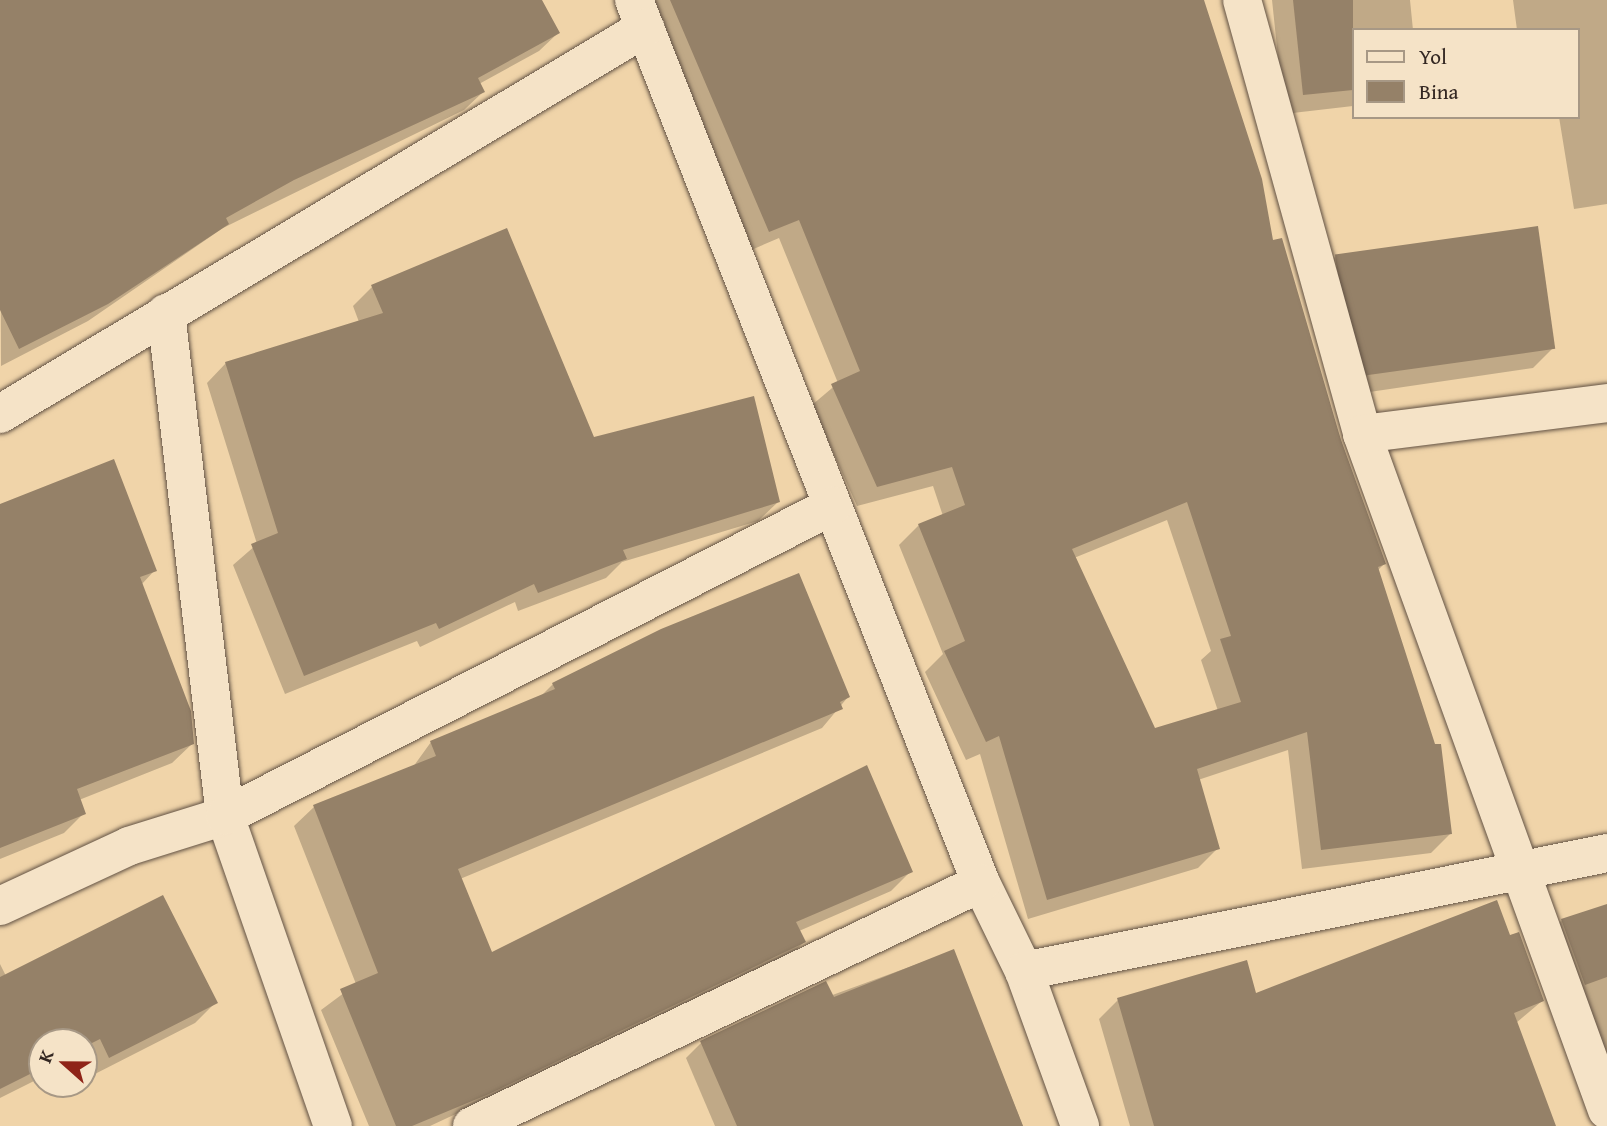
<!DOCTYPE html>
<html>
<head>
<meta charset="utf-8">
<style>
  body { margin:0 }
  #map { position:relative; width:1607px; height:1126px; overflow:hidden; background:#f0d4a9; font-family:"Gentium Book Plus",serif }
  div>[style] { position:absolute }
  .shadow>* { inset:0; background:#0003 }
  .building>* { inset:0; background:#958168; transform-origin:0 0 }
  .roads { filter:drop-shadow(0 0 2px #625244) drop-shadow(0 0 2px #625244) }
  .street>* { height:38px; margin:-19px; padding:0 19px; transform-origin:19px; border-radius:19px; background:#f5e3c7 }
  span { translate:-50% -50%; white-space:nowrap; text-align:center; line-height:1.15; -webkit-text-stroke:5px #f5e3c7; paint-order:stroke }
  .legend { position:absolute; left:1352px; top:28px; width:228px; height:91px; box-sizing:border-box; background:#f5e3c7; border:2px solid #a79885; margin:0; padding:9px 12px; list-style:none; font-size:21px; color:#332722 }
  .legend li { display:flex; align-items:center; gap:14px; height:35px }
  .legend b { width:35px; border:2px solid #a79885 }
  .north { position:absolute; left:28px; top:1028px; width:70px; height:70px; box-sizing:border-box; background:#f5e3c7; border:2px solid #a79885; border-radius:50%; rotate:291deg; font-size:19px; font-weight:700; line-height:28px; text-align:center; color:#332722 }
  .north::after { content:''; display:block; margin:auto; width:24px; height:32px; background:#8f2418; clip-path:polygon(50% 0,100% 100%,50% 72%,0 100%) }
</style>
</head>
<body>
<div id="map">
  <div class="shadow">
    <div style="clip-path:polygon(0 0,540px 0,558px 33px,539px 51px,479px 84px,483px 92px,464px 110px,223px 228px,88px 321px,1px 366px)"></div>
    <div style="clip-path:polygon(evenodd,646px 0,1202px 0,1272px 242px,1384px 564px,1377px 571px,1450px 834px,1431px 853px,1302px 869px,1288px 750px,1198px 780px,1218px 848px,1198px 868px,1028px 919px,980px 754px,966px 760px,925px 672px,943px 654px,899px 545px,919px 525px,943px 516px,933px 486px,857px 506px,812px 405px,838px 383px,779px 238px,749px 251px,646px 0,1167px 520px,1211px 651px,1201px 660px,1218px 711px,1154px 730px,1074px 558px,1167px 520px)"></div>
    <div style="clip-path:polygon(1272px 0,1410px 0,1413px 30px,1353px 30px,1353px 106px,1284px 114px)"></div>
    <div style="clip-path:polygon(1513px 0,1607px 0,1607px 204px,1574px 209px,1559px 117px,1577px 117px,1577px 30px,1517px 30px)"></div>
    <div style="clip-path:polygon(1336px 256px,1553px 348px,1533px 368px,1349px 395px,1316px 276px)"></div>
    <div style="clip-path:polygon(372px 287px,593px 439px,778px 502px,758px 521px,622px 562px,606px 578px,518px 611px,515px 602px,420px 647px,417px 641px,285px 694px,233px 565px,257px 544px,207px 383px,226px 363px,359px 322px,353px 306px)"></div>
    <div style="clip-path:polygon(0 511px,155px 570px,141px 585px,193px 743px,172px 763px,79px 800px,84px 813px,64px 833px,0 859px)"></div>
    <div style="clip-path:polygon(553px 684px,848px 697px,822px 728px,460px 879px,491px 954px,911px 871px,891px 891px,799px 931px,804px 942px,785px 961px,430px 1126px,369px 1126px,321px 1010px,356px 984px,294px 826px,314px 807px,413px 767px,431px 742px,539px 698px)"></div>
    <div style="clip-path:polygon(1607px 906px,1607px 1057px,1542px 940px,1562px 920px)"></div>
    <div style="clip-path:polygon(1509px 937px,1542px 1001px,1516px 1023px,1554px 1126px,1130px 1126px,1099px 1019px,1118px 1000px,1255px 995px)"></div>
    <div style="clip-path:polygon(953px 951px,1023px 1126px,715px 1126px,686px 1058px,701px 1043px)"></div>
    <div style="clip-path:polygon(0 964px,6px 976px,215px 1003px,195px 1023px,89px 1077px,84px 1042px,42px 1042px,42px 1077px,0 1098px)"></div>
  </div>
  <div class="building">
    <div style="clip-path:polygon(0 0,542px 0,560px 33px,478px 78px,485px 92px,294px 180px,226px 218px,229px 224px,108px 304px,19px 349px,0 310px)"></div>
    <div style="clip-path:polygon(evenodd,670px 0,1204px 0,1262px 179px,1273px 240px,1282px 238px,1341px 440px,1386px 564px,1378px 567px,1435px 744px,1441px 744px,1452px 834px,1321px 850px,1307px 732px,1197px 769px,1220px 849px,1047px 900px,999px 736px,986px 742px,944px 651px,965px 641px,918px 524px,965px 505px,952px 467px,877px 487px,831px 384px,860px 371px,799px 220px,769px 232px,670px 0,1187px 502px,1231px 636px,1220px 639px,1241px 702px,1155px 728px,1072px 549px,1187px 502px)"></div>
    <div style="clip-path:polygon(1293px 0,1353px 0,1353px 90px,1303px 95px)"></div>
    <div style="left:1538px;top:226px;width:124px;height:205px;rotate:82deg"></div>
    <div style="clip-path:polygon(507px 228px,594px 437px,754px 396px,780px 502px,623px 550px,627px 559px,538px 593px,534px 584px,439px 629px,436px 623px,304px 676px,251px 544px,278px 533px,225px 362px,383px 313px,371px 285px)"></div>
    <div style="clip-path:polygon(114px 459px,157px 571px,140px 577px,191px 711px,194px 744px,77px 789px,86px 814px,0 848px,0 504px)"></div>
    <div style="clip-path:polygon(799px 573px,850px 697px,840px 702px,843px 709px,458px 869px,492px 952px,867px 765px,913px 872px,796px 922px,806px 942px,489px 1094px,412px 1126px,396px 1126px,340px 989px,378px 973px,313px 805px,436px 756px,430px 741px,555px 689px,552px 683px,661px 629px)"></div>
    <div style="clip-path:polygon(163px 895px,218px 1003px,109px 1058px,100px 1039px,84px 1047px,84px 1042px,42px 1042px,42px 1068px,0 1089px,0 977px)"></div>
    <div style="clip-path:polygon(1497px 900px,1510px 935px,1519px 932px,1544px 1001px,1514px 1013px,1556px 1126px,1154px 1126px,1117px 998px,1247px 960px,1256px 993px)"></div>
    <div style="clip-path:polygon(1607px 904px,1607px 977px,1585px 985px,1561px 919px)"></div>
    <div style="clip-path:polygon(954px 949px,1023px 1126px,737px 1126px,700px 1041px,826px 981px,834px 997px)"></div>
  </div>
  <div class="roads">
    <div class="street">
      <div style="left:634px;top:0;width:949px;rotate:68.55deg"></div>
      <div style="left:981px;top:883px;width:98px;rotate:64deg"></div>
      <div style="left:1024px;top:971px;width:165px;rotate:70.1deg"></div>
      <div style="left:1242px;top:0;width:450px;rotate:74.5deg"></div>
      <div style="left:1362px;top:434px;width:719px;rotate:70.08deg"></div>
      <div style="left:166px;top:313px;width:506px;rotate:83.31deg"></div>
      <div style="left:225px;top:816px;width:328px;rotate:70.8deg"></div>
      <div style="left:0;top:414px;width:752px;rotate:-30.9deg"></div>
      <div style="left:1362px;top:434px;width:247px;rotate:-7.2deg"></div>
      <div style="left:0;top:906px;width:142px;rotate:-24.9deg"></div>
      <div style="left:129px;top:846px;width:101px;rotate:-17.4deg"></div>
      <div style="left:225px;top:816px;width:682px;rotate:-27.05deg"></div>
      <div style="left:1024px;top:971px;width:595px;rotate:-11.44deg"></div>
      <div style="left:472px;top:1126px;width:564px;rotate:-25.52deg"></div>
    </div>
  </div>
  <ul class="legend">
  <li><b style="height:9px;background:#f5e3c7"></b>Yol</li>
  <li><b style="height:19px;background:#958168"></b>Bina</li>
  </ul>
  <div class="north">K</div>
</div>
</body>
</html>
